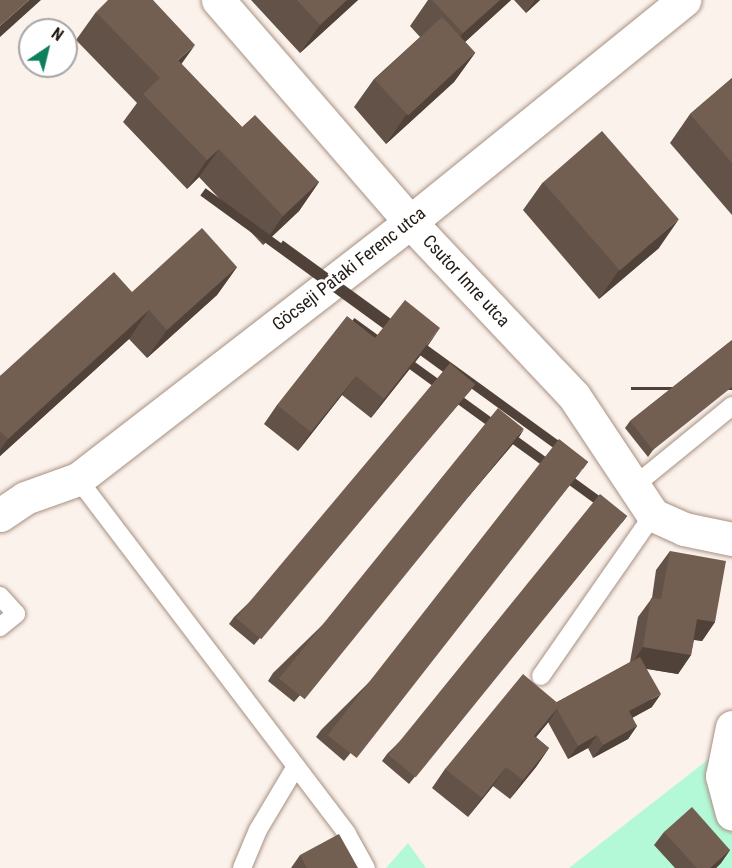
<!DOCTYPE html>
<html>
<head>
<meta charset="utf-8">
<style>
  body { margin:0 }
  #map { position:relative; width:732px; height:868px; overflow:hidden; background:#fcf2ec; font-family:"Roboto Condensed",sans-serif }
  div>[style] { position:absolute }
  .green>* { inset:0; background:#b4f9d7 }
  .roads { filter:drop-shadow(0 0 2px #a69182) drop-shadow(0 0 2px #a69182) }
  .service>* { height:18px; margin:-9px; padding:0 9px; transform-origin:9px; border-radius:9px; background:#fff }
  .minor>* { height:33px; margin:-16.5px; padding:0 16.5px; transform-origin:16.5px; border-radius:16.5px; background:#fff }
  .wall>* { inset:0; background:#635247 }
  .shaded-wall>* { inset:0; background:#504239; transform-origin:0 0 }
  .building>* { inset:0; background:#735f52; transform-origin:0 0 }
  span { translate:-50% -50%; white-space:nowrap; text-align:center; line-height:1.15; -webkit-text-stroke:6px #fff; paint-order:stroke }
  .street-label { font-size:18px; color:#231b15 }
  .north { position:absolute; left:18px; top:18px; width:60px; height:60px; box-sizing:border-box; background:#fff; border:2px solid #a7a4a1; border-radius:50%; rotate:35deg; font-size:16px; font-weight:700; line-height:24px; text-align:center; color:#231b15 }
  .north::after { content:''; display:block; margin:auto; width:21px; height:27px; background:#0d7f5b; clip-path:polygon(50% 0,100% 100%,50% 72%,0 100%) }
</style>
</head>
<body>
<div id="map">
  <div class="green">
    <div style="clip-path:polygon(732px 741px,732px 868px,569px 868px)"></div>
    <div style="clip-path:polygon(408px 843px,426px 868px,386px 868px)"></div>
  </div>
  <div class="roads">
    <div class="service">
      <div style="left:78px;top:479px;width:445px;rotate:52.8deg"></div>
      <div style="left:347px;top:834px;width:39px;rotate:61deg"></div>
      <div style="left:634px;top:486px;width:127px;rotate:-39.2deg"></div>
      <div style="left:0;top:596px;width:24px;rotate:48deg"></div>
      <div style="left:16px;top:614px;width:21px;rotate:141deg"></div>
      <div style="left:541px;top:676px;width:196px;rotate:-55.2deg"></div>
      <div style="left:242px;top:868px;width:41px;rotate:-67.2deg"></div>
      <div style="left:258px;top:830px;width:72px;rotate:-59.2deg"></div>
    </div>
    <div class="minor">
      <div style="left:218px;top:0;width:294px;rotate:49.1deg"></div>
      <div style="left:410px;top:222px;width:239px;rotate:46.7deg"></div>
      <div style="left:574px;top:396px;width:143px;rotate:56.4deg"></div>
      <div style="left:653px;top:515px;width:34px;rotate:24deg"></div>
      <div style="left:684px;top:529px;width:49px;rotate:11.8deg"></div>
      <div style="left:0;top:515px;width:30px;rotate:-34deg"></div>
      <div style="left:25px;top:498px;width:56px;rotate:-19.7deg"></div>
      <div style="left:78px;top:479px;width:420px;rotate:-37.7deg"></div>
      <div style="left:410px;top:222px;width:353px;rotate:-39deg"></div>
      <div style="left:732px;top:727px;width:50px;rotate:101.5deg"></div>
      <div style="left:722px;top:776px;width:39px;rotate:75deg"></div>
    </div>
  </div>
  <div class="wall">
    <div style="clip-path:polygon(251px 0,358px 0,300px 53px)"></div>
    <div style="clip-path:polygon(428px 0,511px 0,465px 42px,475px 53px,454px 82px,386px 144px,354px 107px,374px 79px,420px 37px,410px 26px)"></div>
    <div style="clip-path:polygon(514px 0,540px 0,526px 13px)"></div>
    <div style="clip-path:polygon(96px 12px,181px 64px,242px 127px,319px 182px,299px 211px,263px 245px,199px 177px,187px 189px,123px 122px,137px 103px,76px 40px)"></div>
    <div style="clip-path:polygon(732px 78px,732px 215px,670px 143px,690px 114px)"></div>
    <div style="clip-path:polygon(543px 182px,659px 248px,599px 299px,523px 210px)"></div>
    <div style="clip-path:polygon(237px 267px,217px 295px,147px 358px,129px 339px,0 456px,0 376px,132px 292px)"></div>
    <div style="clip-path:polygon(375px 338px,427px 347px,371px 418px,342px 395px,298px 451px,264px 424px,277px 405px)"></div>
    <div style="clip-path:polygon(732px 340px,648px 457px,625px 428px,630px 421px)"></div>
    <div style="clip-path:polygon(475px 384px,470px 391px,254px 645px,229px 624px,234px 617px)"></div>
    <div style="clip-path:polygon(524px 429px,519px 437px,294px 702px,268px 681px,273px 673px)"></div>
    <div style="clip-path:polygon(583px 469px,344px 761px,316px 737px,321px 730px)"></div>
    <div style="clip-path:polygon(627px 516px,409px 784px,382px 761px,387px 754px)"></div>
    <div style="clip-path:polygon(670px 551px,715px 622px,702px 641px,694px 640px,691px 655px,678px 674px,647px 669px,652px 707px,632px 718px,637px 726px,628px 739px,593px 758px,588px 748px,568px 759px,548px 722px,536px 737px,549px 748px,536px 767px,510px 799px,493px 786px,468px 817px,432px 788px,445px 769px,557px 702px,630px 662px,638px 617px,652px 598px,656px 570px)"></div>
    <div style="clip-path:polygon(664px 832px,730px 850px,721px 863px,716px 868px,675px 868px,654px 845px)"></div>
    <div style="clip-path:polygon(300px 855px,358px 868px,291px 868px)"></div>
  </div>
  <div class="shaded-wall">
    <div style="clip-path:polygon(29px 0,41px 0,0 37px,0 26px)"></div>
    <div style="clip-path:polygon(347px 0,358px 0,300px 53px,320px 25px)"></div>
    <div style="clip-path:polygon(500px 0,511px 0,443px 62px,463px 33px)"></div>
    <div style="clip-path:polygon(535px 0,540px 0,526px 13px)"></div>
    <div style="clip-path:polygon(195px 45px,175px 73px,178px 60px)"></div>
    <div style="clip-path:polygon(475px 53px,454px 82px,386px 144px,406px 115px)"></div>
    <div style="clip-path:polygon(219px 149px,199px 177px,187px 189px,207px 160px)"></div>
    <div style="clip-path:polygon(319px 182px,299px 211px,263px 245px,283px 216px)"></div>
    <div style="clip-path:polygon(679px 219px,659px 248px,599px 299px,619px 270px)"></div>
    <div style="clip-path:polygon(237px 267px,217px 295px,147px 358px,167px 330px)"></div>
    <div style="clip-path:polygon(149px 310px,129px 339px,0 456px,0 450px,8px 439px)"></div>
    <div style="clip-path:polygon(440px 328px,427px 347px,371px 418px,384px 399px)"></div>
    <div style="clip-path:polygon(356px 376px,342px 395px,298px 451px,311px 432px)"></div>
    <div style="left:475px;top:384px;width:9px;height:333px;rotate:126deg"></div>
    <div style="left:732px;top:387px;width:3px;height:101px;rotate:90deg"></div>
    <div style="clip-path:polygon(524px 429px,519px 437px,294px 702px,299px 695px)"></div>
    <div style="left:588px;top:462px;width:9px;height:377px;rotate:126deg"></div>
    <div style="left:627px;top:516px;width:9px;height:337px;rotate:126deg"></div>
    <div style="clip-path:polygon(697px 619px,715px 622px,702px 641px,684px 638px)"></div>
    <div style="clip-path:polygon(643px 647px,691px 655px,678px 674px,630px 666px)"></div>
    <div style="clip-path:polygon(661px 694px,652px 707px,619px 725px,629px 711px)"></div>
    <div style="clip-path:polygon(560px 705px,547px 724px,521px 755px,534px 736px)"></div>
    <div style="clip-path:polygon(637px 726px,628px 739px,593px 758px,603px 745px)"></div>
    <div style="clip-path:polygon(597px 735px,588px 748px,568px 759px,578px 746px)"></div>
    <div style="clip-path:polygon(549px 748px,536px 767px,510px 799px,523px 780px)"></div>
    <div style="clip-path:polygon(506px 767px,493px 786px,468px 817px,482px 798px)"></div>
    <div style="clip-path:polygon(730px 850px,721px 863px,716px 868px,710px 868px)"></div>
  </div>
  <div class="building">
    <div style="clip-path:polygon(0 0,29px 0,0 26px)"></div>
    <div style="clip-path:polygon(108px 0,153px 0,195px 45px,178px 60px,242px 127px,255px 115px,319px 182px,283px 216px,219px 149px,207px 160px,143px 94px,160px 78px,96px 12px)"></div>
    <div style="clip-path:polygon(297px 0,347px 0,320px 25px)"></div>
    <div style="clip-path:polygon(432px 0,500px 0,463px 33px)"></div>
    <div style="left:442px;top:17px;width:49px;height:92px;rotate:47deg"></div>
    <div style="clip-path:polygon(732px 78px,732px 163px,690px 114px)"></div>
    <div style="left:602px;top:131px;width:117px;height:78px;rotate:49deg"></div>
    <div style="clip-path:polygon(202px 228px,237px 267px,167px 330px,149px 310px,8px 439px,0 431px,0 376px,114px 272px,132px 292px)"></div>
    <div style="clip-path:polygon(405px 300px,440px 328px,384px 399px,356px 376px,311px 432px,277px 405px,347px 316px,375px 338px)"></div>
    <div style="clip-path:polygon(732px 340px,732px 387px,653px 450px,630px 421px)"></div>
    <div style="left:450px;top:363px;width:33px;height:333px;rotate:40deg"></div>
    <div style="left:498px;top:408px;width:33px;height:348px;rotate:39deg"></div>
    <div style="left:559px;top:439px;width:37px;height:376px;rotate:38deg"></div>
    <div style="left:600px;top:494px;width:35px;height:336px;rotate:39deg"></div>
    <div style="clip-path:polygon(670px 551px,726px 561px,715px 622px,697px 619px,691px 655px,643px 647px,651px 598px,661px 599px)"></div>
    <div style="clip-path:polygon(640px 657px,661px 694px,629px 711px,637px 726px,603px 745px,597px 735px,578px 746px,557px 709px,560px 705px,557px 702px)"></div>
    <div style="clip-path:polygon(523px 674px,560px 705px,534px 736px,549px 748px,523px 780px,506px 767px,482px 798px,445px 769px)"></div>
    <div style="clip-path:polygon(692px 807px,730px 850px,710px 868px,697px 868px,664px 832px)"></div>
    <div style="clip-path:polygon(339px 834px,358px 868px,307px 868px,300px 855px)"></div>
  </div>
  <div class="street-label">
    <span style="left:349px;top:269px;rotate:-38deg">Göcseji Pataki Ferenc utca</span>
    <span style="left:466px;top:281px;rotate:47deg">Csutor Imre utca</span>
  </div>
  <div class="north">N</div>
</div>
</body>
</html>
